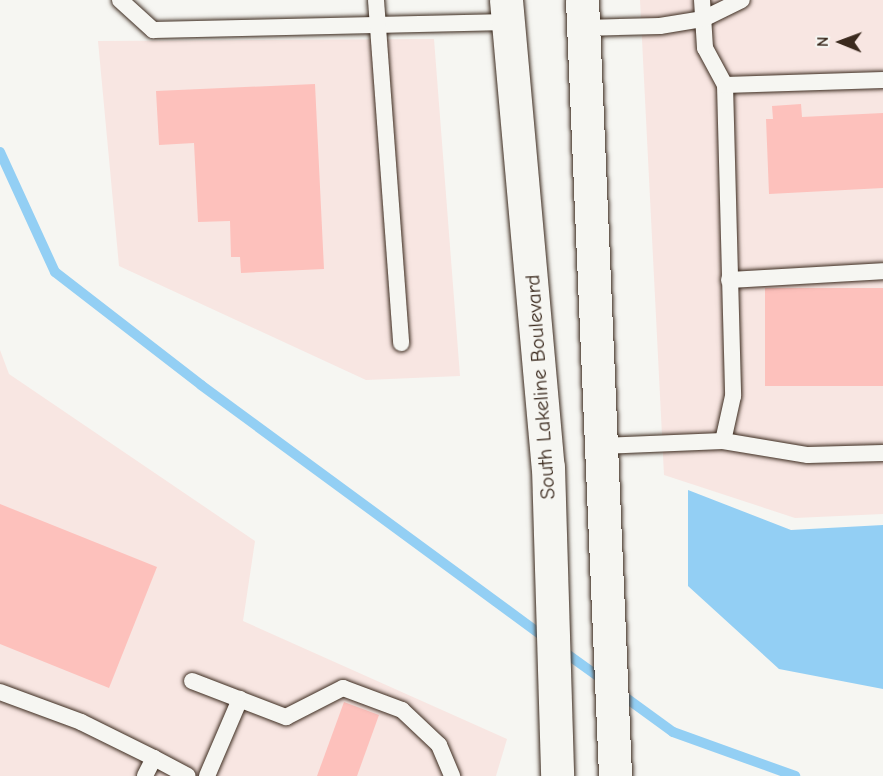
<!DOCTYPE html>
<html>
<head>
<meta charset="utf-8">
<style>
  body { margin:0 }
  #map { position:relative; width:883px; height:776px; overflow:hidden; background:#f6f6f2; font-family:"Comic Neue",sans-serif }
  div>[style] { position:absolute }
  .built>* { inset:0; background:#f8e6e2 }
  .water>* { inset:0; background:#93cff4 }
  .stream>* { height:10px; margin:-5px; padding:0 5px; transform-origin:5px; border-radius:5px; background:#93cff4 }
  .building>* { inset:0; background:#fdc1bc; transform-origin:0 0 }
  .roads { filter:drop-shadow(0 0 2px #3b2a1e) drop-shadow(0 0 2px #3b2a1e) }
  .service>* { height:16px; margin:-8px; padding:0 8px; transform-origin:8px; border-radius:8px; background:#f6f6f2 }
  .secondary>* { height:33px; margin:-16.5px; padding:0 16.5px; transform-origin:16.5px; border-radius:16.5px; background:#f6f6f2 }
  span { translate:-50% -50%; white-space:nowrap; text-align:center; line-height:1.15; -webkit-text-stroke:6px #f6f6f2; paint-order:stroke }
  .street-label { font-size:21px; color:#3b2a1e }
  .north { position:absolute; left:811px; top:12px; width:60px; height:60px; -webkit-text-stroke:4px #f6f6f2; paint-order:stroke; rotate:271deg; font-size:16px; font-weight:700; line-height:24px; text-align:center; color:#3b2a1e }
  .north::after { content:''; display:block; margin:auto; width:21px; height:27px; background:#3b2a1e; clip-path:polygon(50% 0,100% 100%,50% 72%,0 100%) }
</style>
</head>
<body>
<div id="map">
  <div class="built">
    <div style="clip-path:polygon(640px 0,883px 0,883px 514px,795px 518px,664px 475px)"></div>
    <div style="clip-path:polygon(434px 39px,460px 376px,366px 380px,119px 266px,98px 41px)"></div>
    <div style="clip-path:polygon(0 350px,9px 374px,255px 541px,243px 621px,507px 739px,496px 776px,0 776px)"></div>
  </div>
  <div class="water">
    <div style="clip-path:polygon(688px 490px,791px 530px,883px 525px,883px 689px,779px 669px,688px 586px)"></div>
  </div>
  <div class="stream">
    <div style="left:0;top:152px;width:132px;rotate:65.4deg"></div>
    <div style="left:55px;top:272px;width:185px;rotate:37.7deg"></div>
    <div style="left:201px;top:385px;width:431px;rotate:36.3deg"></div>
    <div style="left:560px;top:649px;width:57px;rotate:35.7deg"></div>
    <div style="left:618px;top:692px;width:68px;rotate:36deg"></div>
    <div style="left:673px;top:732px;width:130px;rotate:19.8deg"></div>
  </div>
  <div class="building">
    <div style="clip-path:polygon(315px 84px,324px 269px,241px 273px,240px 257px,231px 257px,230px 221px,198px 222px,194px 143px,159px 145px,156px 91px)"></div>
    <div style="clip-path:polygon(801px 104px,802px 117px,883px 113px,883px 188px,769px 194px,766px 119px,773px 119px,772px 106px)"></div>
    <div style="left:883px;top:288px;width:98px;height:118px;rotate:90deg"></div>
    <div style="clip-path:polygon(0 504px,157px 567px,109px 688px,0 644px)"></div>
    <div style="clip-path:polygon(344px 702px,379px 715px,357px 776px,317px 776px)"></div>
  </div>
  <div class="roads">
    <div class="service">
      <div style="left:120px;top:0;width:45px;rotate:42.3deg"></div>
      <div style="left:153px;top:30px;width:355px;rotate:-1.3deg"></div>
      <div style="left:376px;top:0;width:344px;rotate:85.8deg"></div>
      <div style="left:702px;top:0;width:48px;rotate:86.4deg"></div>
      <div style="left:705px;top:48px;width:42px;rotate:61.6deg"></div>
      <div style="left:725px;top:85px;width:311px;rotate:88.5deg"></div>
      <div style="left:733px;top:396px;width:46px;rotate:102.5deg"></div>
      <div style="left:584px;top:28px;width:76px;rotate:-1.5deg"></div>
      <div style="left:660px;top:26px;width:44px;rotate:-9.2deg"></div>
      <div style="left:703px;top:19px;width:43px;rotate:-26deg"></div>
      <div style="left:725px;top:85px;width:158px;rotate:-1.8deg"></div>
      <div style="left:729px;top:280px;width:154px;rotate:-3.3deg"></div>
      <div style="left:601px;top:446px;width:122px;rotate:-2.3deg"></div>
      <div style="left:723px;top:441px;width:86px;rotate:9.4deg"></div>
      <div style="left:808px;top:455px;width:75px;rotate:-1.5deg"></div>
      <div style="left:192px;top:681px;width:101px;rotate:21deg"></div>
      <div style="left:286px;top:717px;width:64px;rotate:-27deg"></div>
      <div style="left:343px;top:688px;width:63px;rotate:20.4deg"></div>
      <div style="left:402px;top:710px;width:51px;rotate:43.4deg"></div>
      <div style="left:439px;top:745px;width:34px;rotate:67deg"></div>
      <div style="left:0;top:692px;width:86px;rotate:20.3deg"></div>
      <div style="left:81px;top:722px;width:81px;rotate:26.3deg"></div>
      <div style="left:154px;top:758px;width:20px;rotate:117deg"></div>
      <div style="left:154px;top:758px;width:38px;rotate:28deg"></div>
      <div style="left:207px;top:776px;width:84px;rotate:-66.8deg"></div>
    </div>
    <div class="secondary">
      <div style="left:506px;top:0;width:469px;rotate:84.9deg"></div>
      <div style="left:548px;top:467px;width:309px;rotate:88.3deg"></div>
      <div style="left:582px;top:0;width:777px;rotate:87.56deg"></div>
    </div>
  </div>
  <div class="street-label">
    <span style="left:540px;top:387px;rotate:-94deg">South Lakeline Boulevard</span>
  </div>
  <div class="north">N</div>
</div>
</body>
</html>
